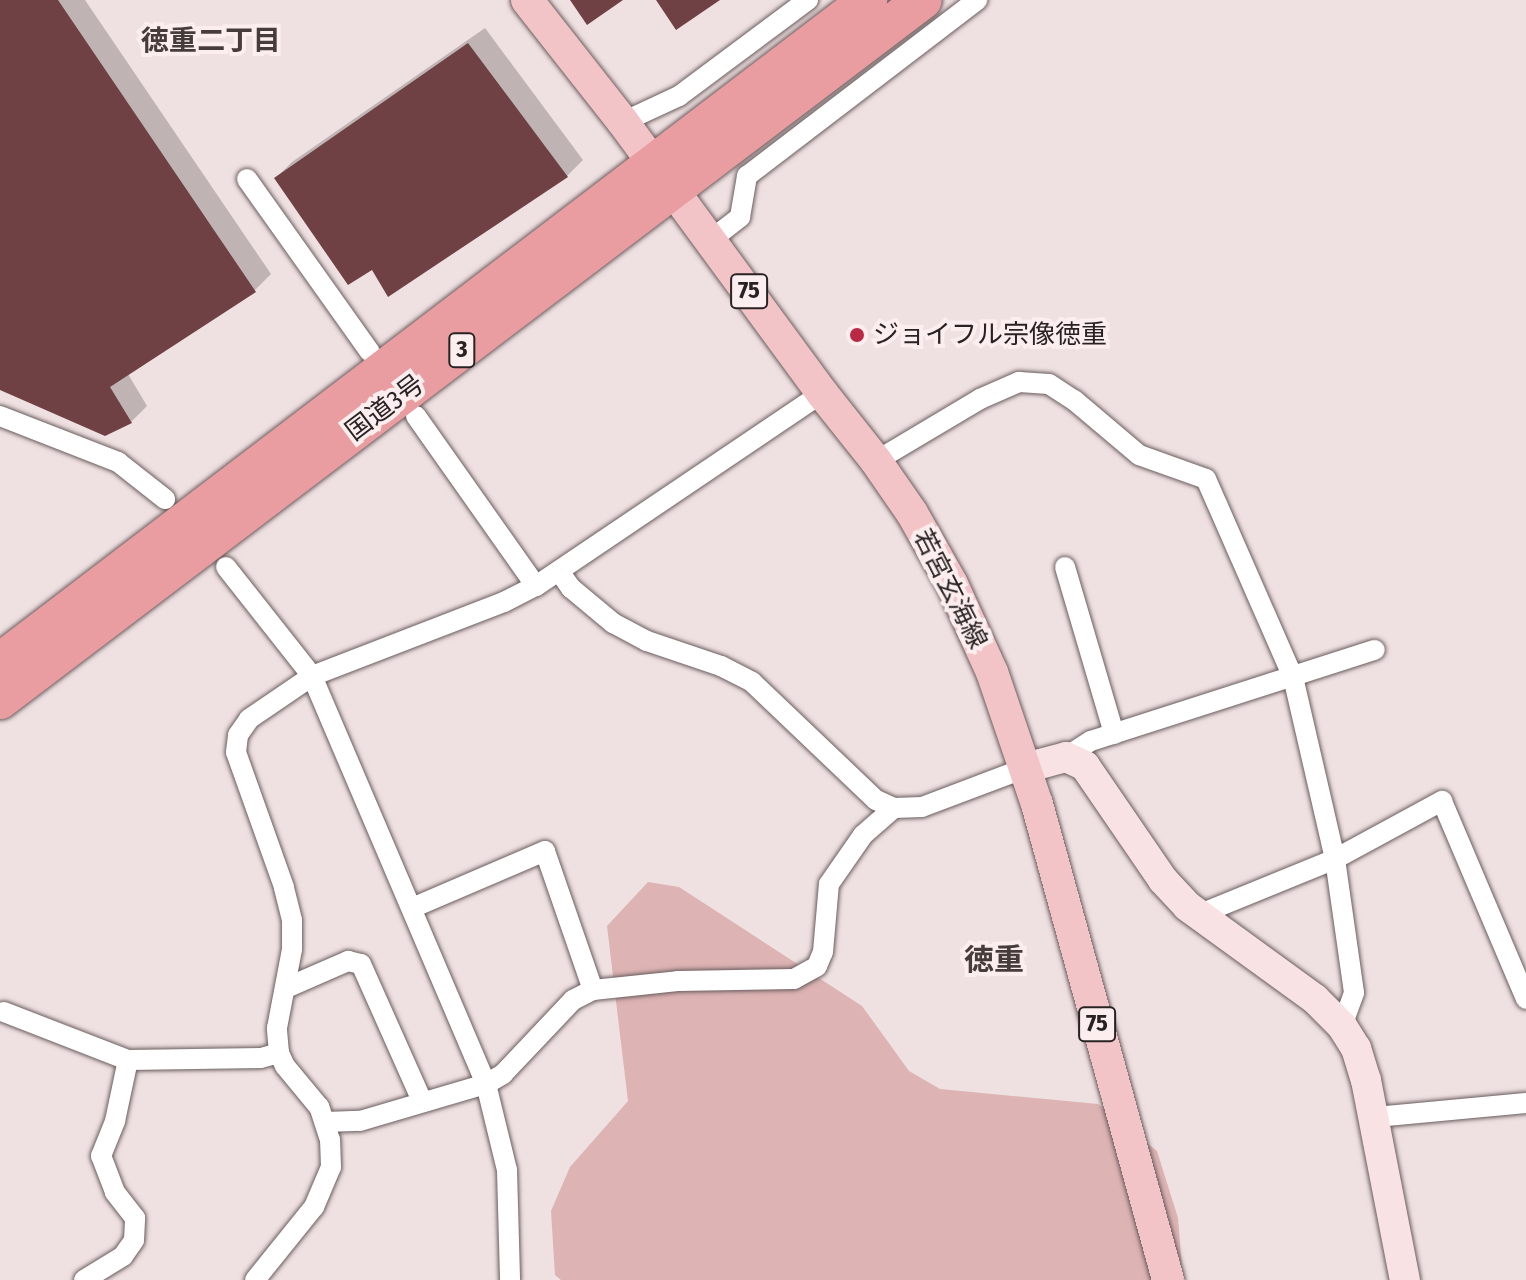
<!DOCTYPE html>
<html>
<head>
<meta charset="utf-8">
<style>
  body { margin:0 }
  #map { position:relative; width:1526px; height:1280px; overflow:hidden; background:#efe0e1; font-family:"Fira Sans Condensed","Noto Sans JP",sans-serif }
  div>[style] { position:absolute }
  .green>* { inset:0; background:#ddb3b4 }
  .shadow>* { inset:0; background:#0003 }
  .building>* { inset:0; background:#6f4144 }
  .roads { filter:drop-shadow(0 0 2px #6a5d5e) drop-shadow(0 0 2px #6a5d5e) }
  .street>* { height:20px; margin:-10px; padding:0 10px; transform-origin:10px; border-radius:10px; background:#fff }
  .secondary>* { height:30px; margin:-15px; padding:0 15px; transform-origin:15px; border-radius:15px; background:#f9e2e3 }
  .primary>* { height:32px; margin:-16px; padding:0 16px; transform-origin:16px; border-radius:16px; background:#f2c4c7 }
  .highway>* { height:38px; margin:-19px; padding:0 19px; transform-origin:19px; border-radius:19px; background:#ea9da1 }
  .dots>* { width:22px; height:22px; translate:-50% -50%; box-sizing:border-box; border:4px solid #fceeee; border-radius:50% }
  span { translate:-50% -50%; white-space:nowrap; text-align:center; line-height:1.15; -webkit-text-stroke:8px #fceeee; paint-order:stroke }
  .shield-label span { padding:2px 6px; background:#fceeee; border:2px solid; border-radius:6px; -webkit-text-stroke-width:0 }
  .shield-label { font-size:24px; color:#282223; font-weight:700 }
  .poi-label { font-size:26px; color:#282223 }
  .left { translate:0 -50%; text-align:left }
  .street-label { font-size:26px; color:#282223 }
  .neighbourhood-label { font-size:28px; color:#473c3c; font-weight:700 }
  .quarter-label { font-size:30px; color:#473c3c; font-weight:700 }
</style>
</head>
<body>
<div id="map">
  <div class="green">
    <div style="clip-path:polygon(648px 882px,679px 887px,862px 1006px,909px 1071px,940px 1089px,1098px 1104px,1157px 1151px,1178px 1218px,1183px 1280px,561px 1280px,555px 1275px,551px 1211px,570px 1167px,628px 1101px,607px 926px)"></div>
  </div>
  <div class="shadow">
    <div style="clip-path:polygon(0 0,85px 0,271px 274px,255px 290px,128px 374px,147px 406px,131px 422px,0 388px)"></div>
    <div style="clip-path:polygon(485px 28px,583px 160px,567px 176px,373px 267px,276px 178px,292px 162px)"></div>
  </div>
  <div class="building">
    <div style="clip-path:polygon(0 0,58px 0,256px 292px,110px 387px,132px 423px,105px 436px,0 390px)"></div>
    <div style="clip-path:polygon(570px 0,623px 0,587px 25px)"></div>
    <div style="clip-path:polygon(656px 0,720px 0,676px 30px)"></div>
    <div style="clip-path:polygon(468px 43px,568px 177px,388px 297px,372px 270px,348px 285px,274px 178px)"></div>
  </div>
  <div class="roads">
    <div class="street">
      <div style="left:623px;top:122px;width:62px;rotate:-24.9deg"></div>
      <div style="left:679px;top:96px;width:161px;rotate:-36.7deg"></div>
      <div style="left:247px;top:179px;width:212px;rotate:54.6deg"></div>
      <div style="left:712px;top:239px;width:36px;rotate:-38deg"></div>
      <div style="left:740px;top:217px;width:42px;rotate:-80.3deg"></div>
      <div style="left:747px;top:176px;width:290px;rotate:-37.4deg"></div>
      <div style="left:0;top:416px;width:127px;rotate:21.3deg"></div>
      <div style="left:118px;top:462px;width:60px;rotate:38.2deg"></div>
      <div style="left:416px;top:416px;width:208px;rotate:54.8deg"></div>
      <div style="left:876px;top:461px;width:121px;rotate:-30.8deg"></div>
      <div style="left:980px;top:399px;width:43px;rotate:-23.6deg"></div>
      <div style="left:1019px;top:382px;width:30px;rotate:4deg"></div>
      <div style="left:1049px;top:384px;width:30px;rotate:33deg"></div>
      <div style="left:1074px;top:400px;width:85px;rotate:40.2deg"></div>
      <div style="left:1139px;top:455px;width:71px;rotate:19.7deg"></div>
      <div style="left:1206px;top:479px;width:216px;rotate:66.3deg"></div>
      <div style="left:1293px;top:677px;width:187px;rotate:77deg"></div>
      <div style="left:1335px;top:859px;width:135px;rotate:81.9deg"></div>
      <div style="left:1354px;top:993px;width:35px;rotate:110deg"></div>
      <div style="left:226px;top:567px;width:139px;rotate:51.7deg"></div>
      <div style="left:312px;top:676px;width:444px;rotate:66.9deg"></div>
      <div style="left:486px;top:1084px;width:89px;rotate:76.3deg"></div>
      <div style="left:507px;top:1170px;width:110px;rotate:88.4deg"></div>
      <div style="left:1065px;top:567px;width:174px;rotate:73.6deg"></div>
      <div style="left:559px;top:571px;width:21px;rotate:55deg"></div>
      <div style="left:571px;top:588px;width:55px;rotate:39.8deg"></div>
      <div style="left:613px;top:623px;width:38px;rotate:28deg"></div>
      <div style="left:647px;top:641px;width:78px;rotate:18.7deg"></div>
      <div style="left:721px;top:666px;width:35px;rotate:27deg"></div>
      <div style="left:752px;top:682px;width:171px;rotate:43.6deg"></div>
      <div style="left:876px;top:800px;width:20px;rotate:24deg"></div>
      <div style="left:894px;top:808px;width:28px;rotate:-2deg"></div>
      <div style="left:922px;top:807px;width:110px;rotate:-20.7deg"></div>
      <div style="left:1066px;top:757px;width:30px;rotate:-33deg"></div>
      <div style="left:1091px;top:741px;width:298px;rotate:-17.8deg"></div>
      <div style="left:1198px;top:915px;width:148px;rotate:-22.2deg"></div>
      <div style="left:1335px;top:859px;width:122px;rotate:-28.5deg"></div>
      <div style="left:1442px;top:801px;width:215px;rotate:67deg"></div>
      <div style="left:286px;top:988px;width:68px;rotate:-23.5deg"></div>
      <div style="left:348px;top:961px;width:13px;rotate:13deg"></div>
      <div style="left:361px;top:964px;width:150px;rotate:66deg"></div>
      <div style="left:593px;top:990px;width:85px;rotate:-6deg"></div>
      <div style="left:678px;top:981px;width:116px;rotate:-1deg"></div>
      <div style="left:794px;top:979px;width:26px;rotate:-29deg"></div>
      <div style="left:817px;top:966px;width:15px;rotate:-67deg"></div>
      <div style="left:823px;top:952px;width:68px;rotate:-85deg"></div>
      <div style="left:829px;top:884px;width:60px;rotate:-55.2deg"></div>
      <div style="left:863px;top:835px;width:41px;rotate:-41.1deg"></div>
      <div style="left:4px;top:1012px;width:133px;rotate:21.2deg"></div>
      <div style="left:128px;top:1060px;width:133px;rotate:-0.9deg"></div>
      <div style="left:261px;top:1058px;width:19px;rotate:-16deg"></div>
      <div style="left:1375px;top:1117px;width:152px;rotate:-5.3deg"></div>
      <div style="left:325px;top:1122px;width:35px;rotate:-2deg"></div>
      <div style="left:360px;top:1121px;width:131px;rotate:-16.4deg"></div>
      <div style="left:486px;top:1084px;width:20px;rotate:-30deg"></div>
      <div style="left:503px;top:1074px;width:102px;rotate:-46.6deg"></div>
      <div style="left:573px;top:1000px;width:22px;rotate:-27deg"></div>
      <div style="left:593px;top:990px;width:147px;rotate:-109.1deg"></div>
      <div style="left:545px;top:851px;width:145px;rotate:156.8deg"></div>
      <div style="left:84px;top:1280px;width:46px;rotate:-31.6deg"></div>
      <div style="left:123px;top:1256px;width:19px;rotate:-55deg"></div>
      <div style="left:134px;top:1240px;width:22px;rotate:-87deg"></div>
      <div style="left:135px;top:1218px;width:33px;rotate:-128deg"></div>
      <div style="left:115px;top:1192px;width:39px;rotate:-111deg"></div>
      <div style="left:101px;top:1156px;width:38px;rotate:-68deg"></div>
      <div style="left:115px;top:1121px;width:62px;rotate:-78deg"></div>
      <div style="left:255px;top:1280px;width:94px;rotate:-51.1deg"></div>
      <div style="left:314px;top:1207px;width:43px;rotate:-67deg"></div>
      <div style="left:331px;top:1167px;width:27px;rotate:-92deg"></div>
      <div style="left:330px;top:1140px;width:35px;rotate:-108deg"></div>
      <div style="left:319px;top:1107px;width:53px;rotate:-129.7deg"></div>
      <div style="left:285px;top:1066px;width:14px;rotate:-115deg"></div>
      <div style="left:279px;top:1053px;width:25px;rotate:-95deg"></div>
      <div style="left:277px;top:1028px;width:80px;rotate:-79.2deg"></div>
      <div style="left:292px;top:949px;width:29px;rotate:-90deg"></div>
      <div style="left:292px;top:920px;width:34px;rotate:-104deg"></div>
      <div style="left:284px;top:887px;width:143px;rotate:-109.6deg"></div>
      <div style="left:236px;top:752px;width:17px;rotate:-83deg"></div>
      <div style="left:238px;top:735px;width:19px;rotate:-55deg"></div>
      <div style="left:249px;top:719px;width:76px;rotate:-34.3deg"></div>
      <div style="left:312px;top:676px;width:206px;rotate:-21.1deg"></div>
      <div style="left:504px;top:602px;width:36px;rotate:-27deg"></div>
      <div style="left:536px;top:586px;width:345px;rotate:-34deg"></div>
    </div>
    <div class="secondary">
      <div style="left:1025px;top:768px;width:42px;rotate:-15deg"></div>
      <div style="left:1066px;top:757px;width:21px;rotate:25deg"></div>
      <div style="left:1085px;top:766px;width:138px;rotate:55.6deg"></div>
      <div style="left:1163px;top:880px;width:35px;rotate:47deg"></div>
      <div style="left:1187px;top:906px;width:158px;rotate:36deg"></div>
      <div style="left:1315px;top:999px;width:38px;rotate:45deg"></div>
      <div style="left:1342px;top:1026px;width:26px;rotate:58deg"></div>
      <div style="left:1356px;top:1048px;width:34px;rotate:73deg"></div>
      <div style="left:1366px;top:1080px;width:204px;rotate:79deg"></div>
    </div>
    <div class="primary">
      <div style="left:527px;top:0;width:155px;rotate:51.8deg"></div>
      <div style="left:623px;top:122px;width:336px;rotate:53.7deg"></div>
      <div style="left:822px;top:393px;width:87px;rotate:51.5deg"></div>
      <div style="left:876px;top:461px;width:63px;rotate:55.3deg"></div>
      <div style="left:912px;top:513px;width:81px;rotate:60.6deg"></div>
      <div style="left:952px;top:584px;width:97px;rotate:65.6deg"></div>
      <div style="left:992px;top:672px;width:139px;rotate:71.2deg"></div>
      <div style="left:1037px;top:804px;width:494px;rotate:74.6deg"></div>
    </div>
    <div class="highway">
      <div style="left:0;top:662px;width:1092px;rotate:-37.33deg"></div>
      <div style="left:0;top:700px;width:1158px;rotate:-37.18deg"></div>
    </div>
  </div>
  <div class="dots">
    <div style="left:857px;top:335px;background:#ba2944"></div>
  </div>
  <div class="shield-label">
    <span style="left:749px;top:291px">75</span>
    <span style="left:462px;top:350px">3</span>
    <span style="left:1097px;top:1024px">75</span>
  </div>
  <div class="poi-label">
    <span class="left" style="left:873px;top:335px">ジョイフル宗像徳重</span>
  </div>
  <div class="street-label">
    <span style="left:385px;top:408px;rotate:-37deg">国道3号</span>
    <span style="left:950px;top:589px;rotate:63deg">若宮玄海線</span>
  </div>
  <div class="neighbourhood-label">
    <span style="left:211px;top:41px">徳重二丁目</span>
  </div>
  <div class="quarter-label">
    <span style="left:994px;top:960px">徳重</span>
  </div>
</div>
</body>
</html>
